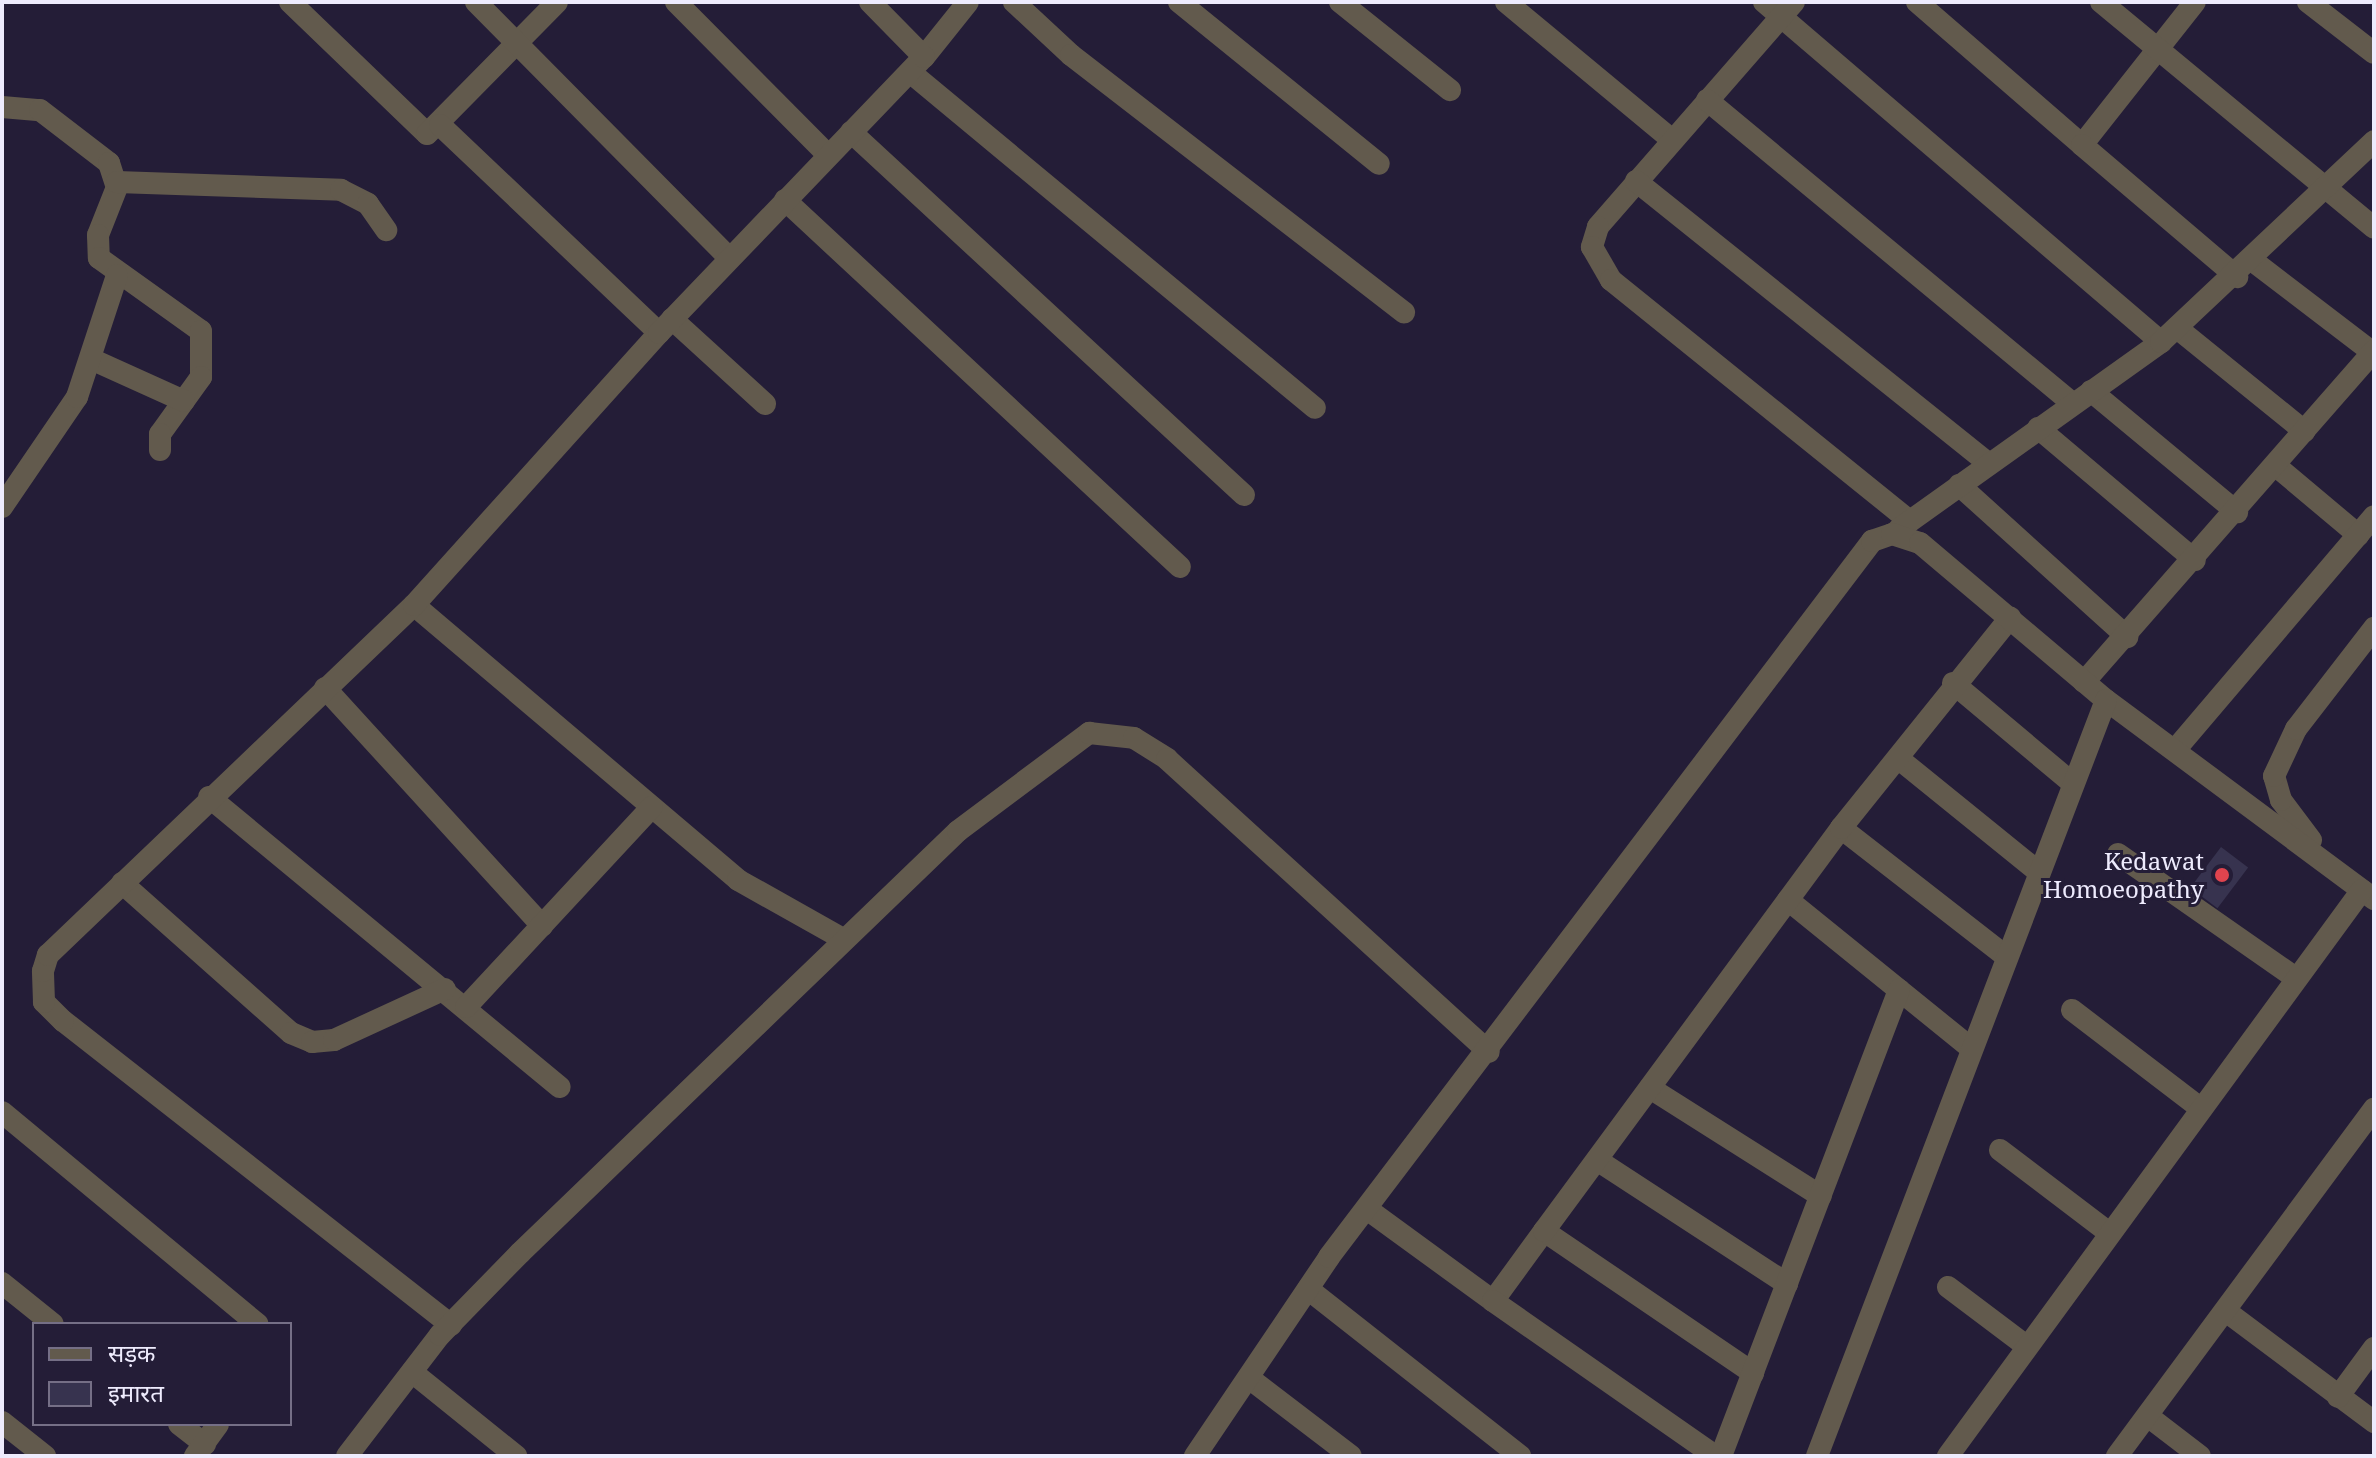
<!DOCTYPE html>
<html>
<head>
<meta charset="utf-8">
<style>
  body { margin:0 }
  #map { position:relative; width:2376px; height:1458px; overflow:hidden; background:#241d37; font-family:"Noto Serif","Noto Sans Devanagari",serif }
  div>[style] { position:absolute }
  .building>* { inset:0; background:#37334f; transform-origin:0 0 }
  .minor>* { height:22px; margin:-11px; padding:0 11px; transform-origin:11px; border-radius:11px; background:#625a4d }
  .dots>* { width:22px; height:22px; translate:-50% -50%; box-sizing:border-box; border:4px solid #241d37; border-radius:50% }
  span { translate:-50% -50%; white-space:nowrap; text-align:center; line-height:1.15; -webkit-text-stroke:6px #241d37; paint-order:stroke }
  .poi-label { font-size:24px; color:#eeebfd }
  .right { translate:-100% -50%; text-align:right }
  .frame { position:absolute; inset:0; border:4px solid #eeebfd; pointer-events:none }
  .legend { position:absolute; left:32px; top:1322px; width:260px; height:104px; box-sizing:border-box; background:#241d37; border:2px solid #756f86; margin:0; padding:10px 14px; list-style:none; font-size:24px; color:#eeebfd }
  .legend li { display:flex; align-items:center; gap:16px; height:40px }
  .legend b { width:40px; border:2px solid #756f86 }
</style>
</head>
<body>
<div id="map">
  <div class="building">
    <div style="left:2221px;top:847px;width:34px;height:51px;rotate:37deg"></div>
  </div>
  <div class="minor">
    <div style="left:290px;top:2px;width:190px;rotate:43.9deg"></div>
    <div style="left:427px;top:134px;width:185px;rotate:-45.4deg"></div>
    <div style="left:476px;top:2px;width:360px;rotate:45.3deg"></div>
    <div style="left:676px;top:2px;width:216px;rotate:45.2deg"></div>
    <div style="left:1014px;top:2px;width:78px;rotate:42.9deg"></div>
    <div style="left:1071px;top:55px;width:421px;rotate:37.7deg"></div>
    <div style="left:1179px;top:2px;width:257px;rotate:39deg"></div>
    <div style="left:1340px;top:2px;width:141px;rotate:38.7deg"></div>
    <div style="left:1506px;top:2px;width:216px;rotate:39.7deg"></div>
    <div style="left:1764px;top:2px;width:523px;rotate:40.58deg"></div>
    <div style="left:1794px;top:2px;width:298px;rotate:131.1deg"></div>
    <div style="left:1598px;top:227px;width:21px;rotate:107deg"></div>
    <div style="left:1592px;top:247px;width:38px;rotate:60deg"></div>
    <div style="left:1611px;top:280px;width:384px;rotate:38.9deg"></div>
    <div style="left:1917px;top:2px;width:218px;rotate:40.9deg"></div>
    <div style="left:2082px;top:145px;width:182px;rotate:-51.7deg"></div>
    <div style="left:2101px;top:2px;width:354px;rotate:39.6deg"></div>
    <div style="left:2308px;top:2px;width:83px;rotate:37.7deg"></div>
    <div style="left:924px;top:57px;width:70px;rotate:-51.3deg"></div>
    <div style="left:910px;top:72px;width:526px;rotate:39.68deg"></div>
    <div style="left:1707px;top:100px;width:476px;rotate:39.7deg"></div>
    <div style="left:2px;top:107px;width:38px;rotate:5deg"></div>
    <div style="left:40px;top:110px;width:87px;rotate:37.5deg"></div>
    <div style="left:109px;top:163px;width:25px;rotate:72deg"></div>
    <div style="left:117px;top:187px;width:52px;rotate:111.6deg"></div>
    <div style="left:98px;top:235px;width:23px;rotate:88deg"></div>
    <div style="left:99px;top:258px;width:125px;rotate:35.6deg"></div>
    <div style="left:201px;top:331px;width:46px;rotate:90deg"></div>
    <div style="left:201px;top:377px;width:70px;rotate:125.7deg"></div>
    <div style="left:160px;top:434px;width:16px;rotate:90deg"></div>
    <div style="left:440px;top:125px;width:302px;rotate:43.5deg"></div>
    <div style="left:851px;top:132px;width:535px;rotate:42.73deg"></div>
    <div style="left:2082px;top:145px;width:204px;rotate:40.4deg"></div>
    <div style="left:1636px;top:181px;width:451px;rotate:38.7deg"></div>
    <div style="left:117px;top:182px;width:224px;rotate:2deg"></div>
    <div style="left:341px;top:190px;width:30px;rotate:27deg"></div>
    <div style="left:368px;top:204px;width:32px;rotate:55deg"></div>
    <div style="left:785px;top:200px;width:539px;rotate:42.9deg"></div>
    <div style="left:2253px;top:261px;width:150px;rotate:37.4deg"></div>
    <div style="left:672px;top:319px;width:126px;rotate:42.4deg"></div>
    <div style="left:2177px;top:328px;width:164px;rotate:39deg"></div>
    <div style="left:91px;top:359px;width:102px;rotate:24.3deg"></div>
    <div style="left:2091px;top:391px;width:190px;rotate:39.7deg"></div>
    <div style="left:2038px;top:428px;width:205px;rotate:40.1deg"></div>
    <div style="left:2275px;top:465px;width:109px;rotate:40.1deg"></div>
    <div style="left:1959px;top:485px;width:227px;rotate:42.1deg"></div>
    <div style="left:2px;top:507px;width:133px;rotate:-55.7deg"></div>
    <div style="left:77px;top:397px;width:128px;rotate:-71.8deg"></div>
    <div style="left:1899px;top:529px;width:322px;rotate:-35.5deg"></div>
    <div style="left:2161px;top:342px;width:293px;rotate:-43.3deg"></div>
    <div style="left:414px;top:605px;width:425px;rotate:40.3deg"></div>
    <div style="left:738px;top:880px;width:120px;rotate:29.3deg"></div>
    <div style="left:2084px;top:682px;width:440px;rotate:-48.8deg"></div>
    <div style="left:1953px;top:683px;width:155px;rotate:40deg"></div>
    <div style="left:325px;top:688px;width:322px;rotate:47.6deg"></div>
    <div style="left:2175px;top:750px;width:307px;rotate:-49.6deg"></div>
    <div style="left:1899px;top:759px;width:176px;rotate:39deg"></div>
    <div style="left:209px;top:797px;width:455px;rotate:39.6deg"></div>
    <div style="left:1841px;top:828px;width:207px;rotate:37.9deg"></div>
    <div style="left:2311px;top:840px;width:50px;rotate:-126.9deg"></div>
    <div style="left:2281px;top:800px;width:25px;rotate:-106deg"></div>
    <div style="left:2274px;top:776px;width:52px;rotate:-64.9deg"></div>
    <div style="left:2296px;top:729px;width:128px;rotate:-52.3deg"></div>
    <div style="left:2118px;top:854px;width:215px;rotate:34.9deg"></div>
    <div style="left:122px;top:883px;width:226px;rotate:41.6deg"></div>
    <div style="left:291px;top:1033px;width:23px;rotate:23deg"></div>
    <div style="left:312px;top:1042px;width:22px;rotate:-5deg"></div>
    <div style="left:334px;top:1040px;width:122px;rotate:-24.7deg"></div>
    <div style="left:1788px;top:900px;width:235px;rotate:39deg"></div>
    <div style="left:466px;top:1007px;width:273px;rotate:-47.1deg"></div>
    <div style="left:2072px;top:1010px;width:161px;rotate:37.4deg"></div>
    <div style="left:1650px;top:1088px;width:202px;rotate:32.3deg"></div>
    <div style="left:2px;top:1112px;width:332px;rotate:39.7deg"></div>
    <div style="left:2000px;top:1150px;width:136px;rotate:37.2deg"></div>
    <div style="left:1597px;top:1160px;width:227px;rotate:33.1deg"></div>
    <div style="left:1367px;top:1209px;width:156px;rotate:36.1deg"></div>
    <div style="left:1493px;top:1301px;width:87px;rotate:-53.9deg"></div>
    <div style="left:1544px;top:1231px;width:253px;rotate:34.2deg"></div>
    <div style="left:1544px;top:1231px;width:501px;rotate:-53.61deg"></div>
    <div style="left:1841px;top:828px;width:270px;rotate:-51.2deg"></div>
    <div style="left:2px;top:1283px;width:65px;rotate:38.8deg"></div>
    <div style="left:1948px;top:1287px;width:96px;rotate:37deg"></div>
    <div style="left:1308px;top:1289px;width:270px;rotate:38.2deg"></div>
    <div style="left:1493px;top:1301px;width:271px;rotate:34.9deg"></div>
    <div style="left:2227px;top:1312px;width:184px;rotate:36.8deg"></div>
    <div style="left:451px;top:1325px;width:493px;rotate:-141.9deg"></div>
    <div style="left:63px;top:1021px;width:27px;rotate:-135deg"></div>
    <div style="left:44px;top:1002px;width:31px;rotate:-92deg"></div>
    <div style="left:43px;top:971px;width:17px;rotate:-73deg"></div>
    <div style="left:48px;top:955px;width:506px;rotate:-43.72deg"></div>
    <div style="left:414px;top:605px;width:366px;rotate:-48deg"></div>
    <div style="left:659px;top:333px;width:383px;rotate:-46.2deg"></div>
    <div style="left:924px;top:57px;width:77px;rotate:-134.5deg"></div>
    <div style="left:412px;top:1372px;width:134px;rotate:38.9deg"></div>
    <div style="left:1249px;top:1378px;width:128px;rotate:37.4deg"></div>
    <div style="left:2338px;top:1397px;width:61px;rotate:-53.7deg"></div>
    <div style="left:2149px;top:1417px;width:64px;rotate:37.4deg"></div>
    <div style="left:2px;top:1422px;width:55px;rotate:38.3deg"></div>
    <div style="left:179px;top:1424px;width:33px;rotate:38deg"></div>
    <div style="left:195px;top:1456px;width:39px;rotate:-54deg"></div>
    <div style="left:347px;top:1456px;width:153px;rotate:-52.5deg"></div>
    <div style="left:440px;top:1335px;width:115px;rotate:-45.7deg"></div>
    <div style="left:520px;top:1253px;width:608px;rotate:-43.93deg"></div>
    <div style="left:958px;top:831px;width:164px;rotate:-36.8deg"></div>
    <div style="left:1089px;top:733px;width:45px;rotate:6.3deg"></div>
    <div style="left:1134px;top:738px;width:39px;rotate:32deg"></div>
    <div style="left:1167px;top:759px;width:435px;rotate:42.3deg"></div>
    <div style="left:1195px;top:1456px;width:240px;rotate:-56deg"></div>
    <div style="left:1329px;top:1257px;width:899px;rotate:-52.82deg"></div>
    <div style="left:1872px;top:541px;width:21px;rotate:-19deg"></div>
    <div style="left:1892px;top:534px;width:29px;rotate:18deg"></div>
    <div style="left:1920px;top:543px;width:243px;rotate:40.2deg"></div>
    <div style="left:2106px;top:700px;width:334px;rotate:36.6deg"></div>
    <div style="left:1721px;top:1456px;width:499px;rotate:-69.1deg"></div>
    <div style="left:1817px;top:1456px;width:809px;rotate:-69.08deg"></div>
    <div style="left:1948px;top:1456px;width:701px;rotate:-53.82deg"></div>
    <div style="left:2117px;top:1456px;width:432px;rotate:-53.5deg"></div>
  </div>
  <div class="dots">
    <div style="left:2222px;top:875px;background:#e0444e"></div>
  </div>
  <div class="poi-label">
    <span class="right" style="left:2204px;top:875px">Kedawat<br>Homoeopathy</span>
  </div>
  <div class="frame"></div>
  <ul class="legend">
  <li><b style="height:10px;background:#625a4d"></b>सड़क</li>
  <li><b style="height:22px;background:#37334f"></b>इमारत</li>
  </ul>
</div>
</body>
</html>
